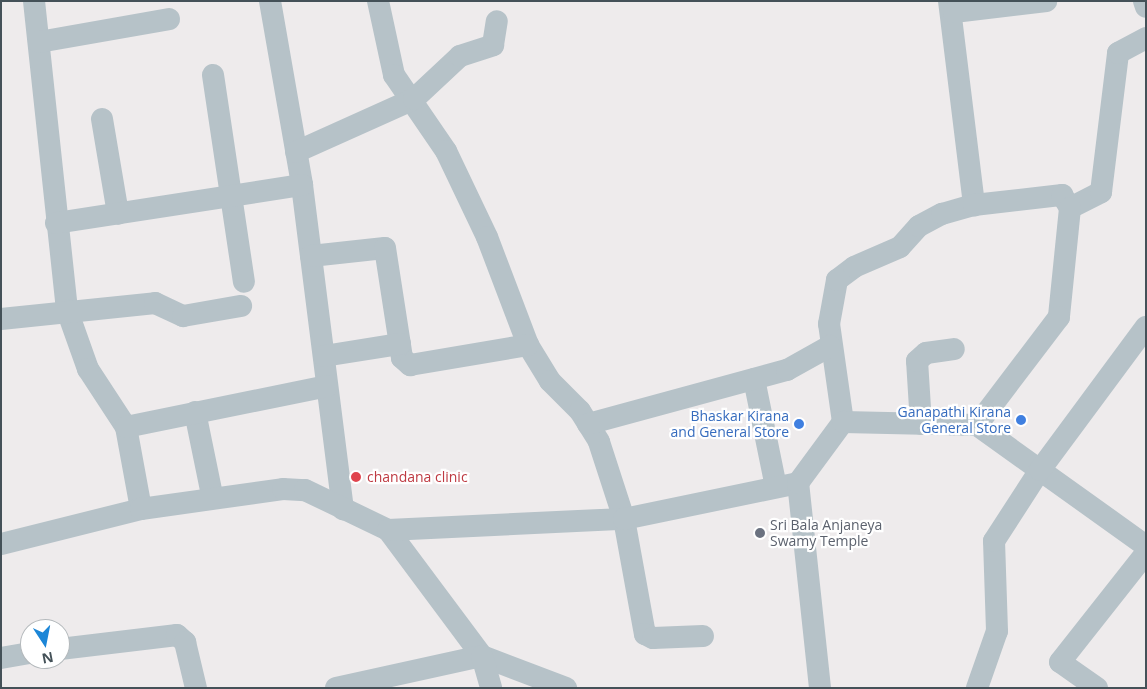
<!DOCTYPE html>
<html>
<head>
<meta charset="utf-8">
<style>
  body { margin:0 }
  #map { position:relative; width:1147px; height:689px; overflow:hidden; background:#eeebec; font-family:"Open Sans",sans-serif }
  div>[style] { position:absolute }
  .street>* { height:22px; margin:-11px; padding:0 11px; transform-origin:11px; border-radius:11px; background:#b6c2c8 }
  .dots>* { width:14px; height:14px; translate:-50% -50%; box-sizing:border-box; border:2px solid #fff; border-radius:50% }
  span { translate:-50% -50%; white-space:nowrap; text-align:center; line-height:1.15; -webkit-text-stroke:4.5px #fff; paint-order:stroke }
  .shop-label { font-size:14px; color:#366cbe }
  .right { translate:-100% -50%; text-align:right }
  .health-label { font-size:14px; color:#be3a42 }
  .left { translate:0 -50%; text-align:left }
  .worship-label { font-size:14px; color:#5b616d }
  .frame { position:absolute; inset:0; border:2px solid #445158; pointer-events:none }
  .north { position:absolute; left:20px; top:619px; width:50px; height:50px; box-sizing:border-box; background:#fff; border:1px solid #b4b9bc; border-radius:50%; rotate:169deg; font-size:14px; font-weight:700; line-height:20px; text-align:center; color:#445158 }
  .north::after { content:''; display:block; margin:auto; width:18px; height:22px; background:#1c86d7; clip-path:polygon(50% 0,100% 100%,50% 72%,0 100%) }
</style>
</head>
<body>
<div id="map">
  <div class="street">
    <div style="left:34px;top:1px;width:311px;rotate:83.9deg"></div>
    <div style="left:67px;top:310px;width:63px;rotate:70.4deg"></div>
    <div style="left:88px;top:369px;width:69px;rotate:56.8deg"></div>
    <div style="left:126px;top:427px;width:83px;rotate:79.6deg"></div>
    <div style="left:270px;top:1px;width:187px;rotate:80.1deg"></div>
    <div style="left:302px;top:185px;width:327px;rotate:82.8deg"></div>
    <div style="left:378px;top:1px;width:76px;rotate:77.8deg"></div>
    <div style="left:394px;top:75px;width:92px;rotate:55.6deg"></div>
    <div style="left:446px;top:151px;width:95px;rotate:64.5deg"></div>
    <div style="left:487px;top:237px;width:116px;rotate:69.2deg"></div>
    <div style="left:528px;top:345px;width:42px;rotate:58.6deg"></div>
    <div style="left:550px;top:381px;width:42px;rotate:45deg"></div>
    <div style="left:580px;top:411px;width:36px;rotate:58deg"></div>
    <div style="left:599px;top:442px;width:81px;rotate:72deg"></div>
    <div style="left:624px;top:519px;width:117px;rotate:79.7deg"></div>
    <div style="left:645px;top:634px;width:9px;rotate:27deg"></div>
    <div style="left:653px;top:638px;width:50px;rotate:-2.3deg"></div>
    <div style="left:949px;top:1px;width:206px;rotate:83deg"></div>
    <div style="left:1144px;top:1px;width:6px;rotate:72deg"></div>
    <div style="left:954px;top:12px;width:93px;rotate:-6.8deg"></div>
    <div style="left:39px;top:42px;width:132px;rotate:-10deg"></div>
    <div style="left:213px;top:75px;width:209px;rotate:81.5deg"></div>
    <div style="left:102px;top:119px;width:96px;rotate:80.4deg"></div>
    <div style="left:296px;top:152px;width:129px;rotate:-24.2deg"></div>
    <div style="left:414px;top:99px;width:63px;rotate:-43.1deg"></div>
    <div style="left:460px;top:56px;width:35px;rotate:-18deg"></div>
    <div style="left:493px;top:45px;width:24px;rotate:-81deg"></div>
    <div style="left:1070px;top:208px;width:35px;rotate:-27deg"></div>
    <div style="left:1101px;top:192px;width:140px;rotate:-83deg"></div>
    <div style="left:1118px;top:53px;width:32px;rotate:-28deg"></div>
    <div style="left:56px;top:223px;width:249px;rotate:-8.8deg"></div>
    <div style="left:311px;top:256px;width:74px;rotate:-6.2deg"></div>
    <div style="left:385px;top:248px;width:111px;rotate:81.2deg"></div>
    <div style="left:402px;top:358px;width:11px;rotate:41deg"></div>
    <div style="left:410px;top:365px;width:120px;rotate:-9.6deg"></div>
    <div style="left:1px;top:319px;width:155px;rotate:-5.9deg"></div>
    <div style="left:155px;top:303px;width:31px;rotate:25deg"></div>
    <div style="left:183px;top:316px;width:59px;rotate:-9.8deg"></div>
    <div style="left:324px;top:356px;width:77px;rotate:-9deg"></div>
    <div style="left:754px;top:379px;width:110px;rotate:78.5deg"></div>
    <div style="left:195px;top:412px;width:85px;rotate:78.4deg"></div>
    <div style="left:843px;top:422px;width:99px;rotate:-98.1deg"></div>
    <div style="left:829px;top:324px;width:45px;rotate:-79.7deg"></div>
    <div style="left:837px;top:280px;width:21px;rotate:-37deg"></div>
    <div style="left:854px;top:267px;width:50px;rotate:-23.5deg"></div>
    <div style="left:900px;top:247px;width:28px;rotate:-48deg"></div>
    <div style="left:919px;top:226px;width:26px;rotate:-28deg"></div>
    <div style="left:942px;top:214px;width:33px;rotate:-16deg"></div>
    <div style="left:974px;top:205px;width:89px;rotate:-6.5deg"></div>
    <div style="left:1062px;top:195px;width:15px;rotate:58deg"></div>
    <div style="left:1070px;top:208px;width:110px;rotate:95.8deg"></div>
    <div style="left:1059px;top:317px;width:136px;rotate:127.2deg"></div>
    <div style="left:588px;top:424px;width:206px;rotate:-15.2deg"></div>
    <div style="left:787px;top:370px;width:49px;rotate:-29.2deg"></div>
    <div style="left:921px;top:424px;width:63px;rotate:-93.6deg"></div>
    <div style="left:917px;top:361px;width:12px;rotate:-42deg"></div>
    <div style="left:926px;top:353px;width:28px;rotate:-8deg"></div>
    <div style="left:126px;top:427px;width:205px;rotate:-11.5deg"></div>
    <div style="left:388px;top:530px;width:157px;rotate:53.3deg"></div>
    <div style="left:482px;top:656px;width:90px;rotate:20.9deg"></div>
    <div style="left:1px;top:544px;width:144px;rotate:-14deg"></div>
    <div style="left:141px;top:509px;width:143px;rotate:-8deg"></div>
    <div style="left:283px;top:489px;width:22px;rotate:3deg"></div>
    <div style="left:305px;top:490px;width:92px;rotate:25.7deg"></div>
    <div style="left:388px;top:530px;width:236px;rotate:-2.7deg"></div>
    <div style="left:624px;top:519px;width:178px;rotate:-11.7deg"></div>
    <div style="left:60px;top:649px;width:118px;rotate:-6.8deg"></div>
    <div style="left:177px;top:635px;width:11px;rotate:41deg"></div>
    <div style="left:185px;top:642px;width:47px;rotate:76.6deg"></div>
    <div style="left:1px;top:658px;width:29px;rotate:-10deg"></div>
    <div style="left:336px;top:688px;width:149px;rotate:-12.4deg"></div>
    <div style="left:482px;top:656px;width:33px;rotate:74deg"></div>
    <div style="left:820px;top:688px;width:206px;rotate:-96.1deg"></div>
    <div style="left:798px;top:483px;width:76px;rotate:-53.6deg"></div>
    <div style="left:843px;top:422px;width:134px;rotate:1.3deg"></div>
    <div style="left:977px;top:425px;width:208px;rotate:35.6deg"></div>
    <div style="left:977px;top:688px;width:60px;rotate:-70.7deg"></div>
    <div style="left:997px;top:631px;width:90px;rotate:-91.9deg"></div>
    <div style="left:994px;top:541px;width:85px;rotate:-57.1deg"></div>
    <div style="left:1040px;top:470px;width:178px;rotate:-53.5deg"></div>
    <div style="left:1097px;top:688px;width:45px;rotate:-144.9deg"></div>
    <div style="left:1060px;top:662px;width:139px;rotate:-51.7deg"></div>
  </div>
  <div class="dots">
    <div style="left:1021px;top:420px;background:#3f7fe0"></div>
    <div style="left:799px;top:424px;background:#3f7fe0"></div>
    <div style="left:356px;top:477px;background:#e0444e"></div>
    <div style="left:760px;top:533px;background:#6b7280"></div>
  </div>
  <div class="shop-label">
    <span class="right" style="left:1011px;top:420px">Ganapathi Kirana<br>General Store</span>
    <span class="right" style="left:789px;top:424px">Bhaskar Kirana<br>and General Store</span>
  </div>
  <div class="health-label">
    <span class="left" style="left:367px;top:477px">chandana clinic</span>
  </div>
  <div class="worship-label">
    <span class="left" style="left:770px;top:533px">Sri Bala Anjaneya<br>Swamy Temple</span>
  </div>
  <div class="frame"></div>
  <div class="north">N</div>
</div>
</body>
</html>
